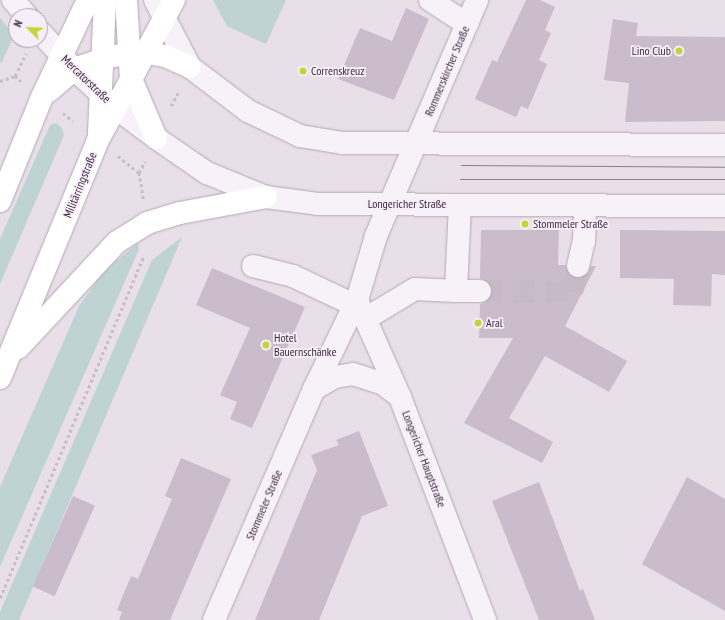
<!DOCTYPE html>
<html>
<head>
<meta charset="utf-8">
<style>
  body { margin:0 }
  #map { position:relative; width:725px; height:620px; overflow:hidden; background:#e8dfe9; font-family:"PT Sans Narrow",sans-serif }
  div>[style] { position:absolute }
  .green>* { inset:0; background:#c0d3d4 }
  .building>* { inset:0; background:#cbbccc; transform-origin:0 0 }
  .minor-tunnel>* { height:22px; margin-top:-11px; transform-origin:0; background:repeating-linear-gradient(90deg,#c6bac7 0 22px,transparent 0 33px) }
  .path>* { height:2.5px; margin-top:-1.25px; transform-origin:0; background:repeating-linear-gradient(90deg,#c7bdc8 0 3px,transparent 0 6px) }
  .roads { filter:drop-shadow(0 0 1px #b5a8b7) drop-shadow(0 0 1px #b5a8b7) }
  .minor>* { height:22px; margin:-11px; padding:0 11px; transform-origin:11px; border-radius:11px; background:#f7f2f7 }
  .major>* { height:22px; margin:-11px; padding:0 11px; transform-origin:11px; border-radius:11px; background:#fff }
  .tram>* { height:1px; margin:-0.5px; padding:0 0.5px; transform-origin:0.5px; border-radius:0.5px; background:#917794 }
  .dots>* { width:11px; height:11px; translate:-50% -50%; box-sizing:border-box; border:2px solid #f6eff7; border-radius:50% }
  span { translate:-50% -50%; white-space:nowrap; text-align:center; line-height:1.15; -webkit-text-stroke:3.5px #f6eff7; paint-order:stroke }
  .poi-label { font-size:12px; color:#3f2741 }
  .right { translate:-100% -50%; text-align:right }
  .left { translate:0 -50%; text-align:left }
  .street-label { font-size:12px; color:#3f2741 }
  .north { position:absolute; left:8px; top:8px; width:40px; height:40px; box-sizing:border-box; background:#f6eff7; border:1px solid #ad9fae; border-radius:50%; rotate:294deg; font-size:11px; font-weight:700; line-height:16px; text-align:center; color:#3f2741 }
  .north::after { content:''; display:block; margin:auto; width:14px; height:18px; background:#c1d63c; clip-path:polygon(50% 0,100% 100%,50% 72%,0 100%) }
</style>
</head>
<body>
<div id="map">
  <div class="green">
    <div style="clip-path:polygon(213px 0,286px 0,266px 44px,227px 26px)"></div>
    <div style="clip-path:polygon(0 18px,14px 35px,1px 64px,0 60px)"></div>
    <div style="clip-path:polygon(56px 123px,62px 128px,64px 135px,0 284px,0 239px,50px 125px)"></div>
    <div style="clip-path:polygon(182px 237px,19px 620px,0 620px,0 612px,152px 260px)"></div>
    <div style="clip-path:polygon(138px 243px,139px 249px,0 567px,0 487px,79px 306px,104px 271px)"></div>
  </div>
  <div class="building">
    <div style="clip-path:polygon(526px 0,540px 0,555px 7px,545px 30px,551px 33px,539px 60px,547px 64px,528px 109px,521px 106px,516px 117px,475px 99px,492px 60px,497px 62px)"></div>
    <div style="clip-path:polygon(406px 8px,429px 19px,394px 100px,338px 79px,360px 28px,392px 41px)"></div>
    <div style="clip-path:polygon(613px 19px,638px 23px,636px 36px,725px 37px,725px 121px,625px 122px,629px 83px,604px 80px)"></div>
    <div style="clip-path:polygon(481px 230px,559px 230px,558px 265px,566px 265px,569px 275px,575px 278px,582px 278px,587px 274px,591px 266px,596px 266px,565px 326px,627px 361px,609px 392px,545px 356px,509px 418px,553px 442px,542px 463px,464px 423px,513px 338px,479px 338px,480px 304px,487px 302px,492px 291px,491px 284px,480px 278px)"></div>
    <div style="clip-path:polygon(620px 230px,725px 231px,725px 275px,712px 274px,711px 306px,673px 305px,674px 279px,620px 278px)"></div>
    <div style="clip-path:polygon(212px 268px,305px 307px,252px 428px,230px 419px,237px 402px,220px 395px,250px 328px,196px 305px)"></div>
    <div style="clip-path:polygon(359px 431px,388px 506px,362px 516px,319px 620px,255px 620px,317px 470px,311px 455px,339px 445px,336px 440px)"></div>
    <div style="clip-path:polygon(181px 458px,231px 479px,170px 620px,119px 620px,122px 612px,117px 610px,131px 576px,138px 579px,172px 499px,165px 496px)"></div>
    <div style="clip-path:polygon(687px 477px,725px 499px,725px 611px,642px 564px)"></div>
    <div style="clip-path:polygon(539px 482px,580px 591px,583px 589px,595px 620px,539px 620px,492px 501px)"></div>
    <div style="left:73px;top:496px;width:24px;height:99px;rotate:24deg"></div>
  </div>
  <div class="minor-tunnel">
    <div style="left:480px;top:291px;width:92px;rotate:0.6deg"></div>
    <div style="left:572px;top:292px;width:27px;rotate:-77deg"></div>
  </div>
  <div class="path">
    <div style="left:15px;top:76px;width:8px;rotate:40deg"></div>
    <div style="left:0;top:81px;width:16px;rotate:-18deg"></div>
    <div style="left:15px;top:76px;width:25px;rotate:-64deg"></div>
    <div style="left:171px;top:106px;width:17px;rotate:-62deg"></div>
    <div style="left:63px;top:113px;width:13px;rotate:39deg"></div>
    <div style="left:118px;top:156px;width:27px;rotate:39deg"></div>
    <div style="left:143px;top:199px;width:26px;rotate:-99deg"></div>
    <div style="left:139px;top:173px;width:13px;rotate:-63deg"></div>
    <div style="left:0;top:598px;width:372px;rotate:-67.2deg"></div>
  </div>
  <div class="roads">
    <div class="minor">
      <div style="left:13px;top:0;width:21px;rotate:49deg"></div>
      <div style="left:155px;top:0;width:76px;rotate:62.4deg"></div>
      <div style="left:190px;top:67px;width:73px;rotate:37.2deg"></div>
      <div style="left:248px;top:111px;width:58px;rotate:25.7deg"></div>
      <div style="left:300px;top:136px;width:44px;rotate:9.2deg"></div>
      <div style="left:343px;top:143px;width:382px;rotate:0.3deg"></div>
      <div style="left:430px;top:0;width:44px;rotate:33deg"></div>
      <div style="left:40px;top:32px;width:50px;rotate:47.4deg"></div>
      <div style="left:74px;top:69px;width:57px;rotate:42.9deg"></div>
      <div style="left:116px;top:108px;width:50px;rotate:36.9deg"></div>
      <div style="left:156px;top:138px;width:62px;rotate:34.5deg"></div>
      <div style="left:207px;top:173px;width:64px;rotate:22.1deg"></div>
      <div style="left:266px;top:197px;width:52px;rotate:7.7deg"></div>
      <div style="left:318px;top:204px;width:407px;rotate:0.3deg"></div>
      <div style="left:460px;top:205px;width:86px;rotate:92.7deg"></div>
      <div style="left:456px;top:291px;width:24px"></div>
      <div style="left:253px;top:266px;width:41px;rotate:14deg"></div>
      <div style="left:293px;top:276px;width:68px;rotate:25.4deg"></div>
      <div style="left:578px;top:266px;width:26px;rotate:-77deg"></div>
      <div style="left:584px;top:241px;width:35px;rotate:-88deg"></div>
      <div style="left:357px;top:300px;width:106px;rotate:66.1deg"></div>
      <div style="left:400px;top:397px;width:239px;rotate:69.1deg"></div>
      <div style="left:365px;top:319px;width:58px;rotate:-31deg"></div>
      <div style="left:415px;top:289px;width:41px;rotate:2.8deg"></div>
      <div style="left:314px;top:389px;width:24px;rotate:-30deg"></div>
      <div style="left:335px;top:377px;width:18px;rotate:-9deg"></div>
      <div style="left:353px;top:374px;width:32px;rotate:18deg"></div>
      <div style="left:383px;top:384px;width:21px;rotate:37deg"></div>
      <div style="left:214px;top:620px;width:252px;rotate:-66.6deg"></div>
      <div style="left:314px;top:389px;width:99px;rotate:-64.2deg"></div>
      <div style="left:357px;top:300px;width:67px;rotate:-73.5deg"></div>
      <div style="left:376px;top:236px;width:257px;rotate:-66.8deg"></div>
    </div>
    <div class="major">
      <div style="left:126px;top:0;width:79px;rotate:86.4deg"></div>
      <div style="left:131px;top:79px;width:64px;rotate:67deg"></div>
      <div style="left:49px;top:91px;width:33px;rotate:-41deg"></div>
      <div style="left:74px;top:69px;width:40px;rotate:-18.9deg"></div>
      <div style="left:112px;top:56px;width:34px;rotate:-5deg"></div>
      <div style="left:146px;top:53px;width:19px;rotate:9deg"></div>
      <div style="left:165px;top:56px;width:27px;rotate:24deg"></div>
      <div style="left:99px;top:133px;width:133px;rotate:-87.4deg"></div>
      <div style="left:0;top:201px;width:112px;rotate:-68deg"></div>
      <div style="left:42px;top:97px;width:107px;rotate:-64.6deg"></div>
      <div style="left:18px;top:348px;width:145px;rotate:-47deg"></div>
      <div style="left:117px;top:242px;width:36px;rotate:-32deg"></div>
      <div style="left:147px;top:223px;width:34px;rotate:-17deg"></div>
      <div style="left:180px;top:213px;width:87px;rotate:-10.5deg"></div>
      <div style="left:0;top:378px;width:257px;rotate:-67.6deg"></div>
      <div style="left:98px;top:140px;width:159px;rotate:-61.5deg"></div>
    </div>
  </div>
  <div class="tram">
    <div style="left:461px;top:165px;width:264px;rotate:0.4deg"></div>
    <div style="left:460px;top:179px;width:265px"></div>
  </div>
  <div class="dots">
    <div style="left:679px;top:51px;background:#c1d63c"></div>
    <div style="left:303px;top:71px;background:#c1d63c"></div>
    <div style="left:525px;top:224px;background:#c1d63c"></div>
    <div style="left:478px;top:323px;background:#c1d63c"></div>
    <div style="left:266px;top:345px;background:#c1d63c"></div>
  </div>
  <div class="poi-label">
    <span class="right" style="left:671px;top:51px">Lino Club</span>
    <span class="left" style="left:311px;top:71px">Correnskreuz</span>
    <span class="left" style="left:533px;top:224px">Stommeler Straße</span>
    <span class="left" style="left:486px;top:323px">Aral</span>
    <span class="left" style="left:274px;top:345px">Hotel<br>Bauernschänke</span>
  </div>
  <div class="street-label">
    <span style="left:447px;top:71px;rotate:-67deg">Rommerskircher Straße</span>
    <span style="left:86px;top:79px;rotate:44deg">Mercatorstraße</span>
    <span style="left:80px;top:185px;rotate:-68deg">Militärringstraße</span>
    <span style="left:407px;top:204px">Longericher Straße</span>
    <span style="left:424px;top:459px;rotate:69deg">Longericher Hauptstraße</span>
    <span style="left:264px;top:505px;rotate:-67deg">Stommeler Straße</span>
  </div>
  <div class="north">N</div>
</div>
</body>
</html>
